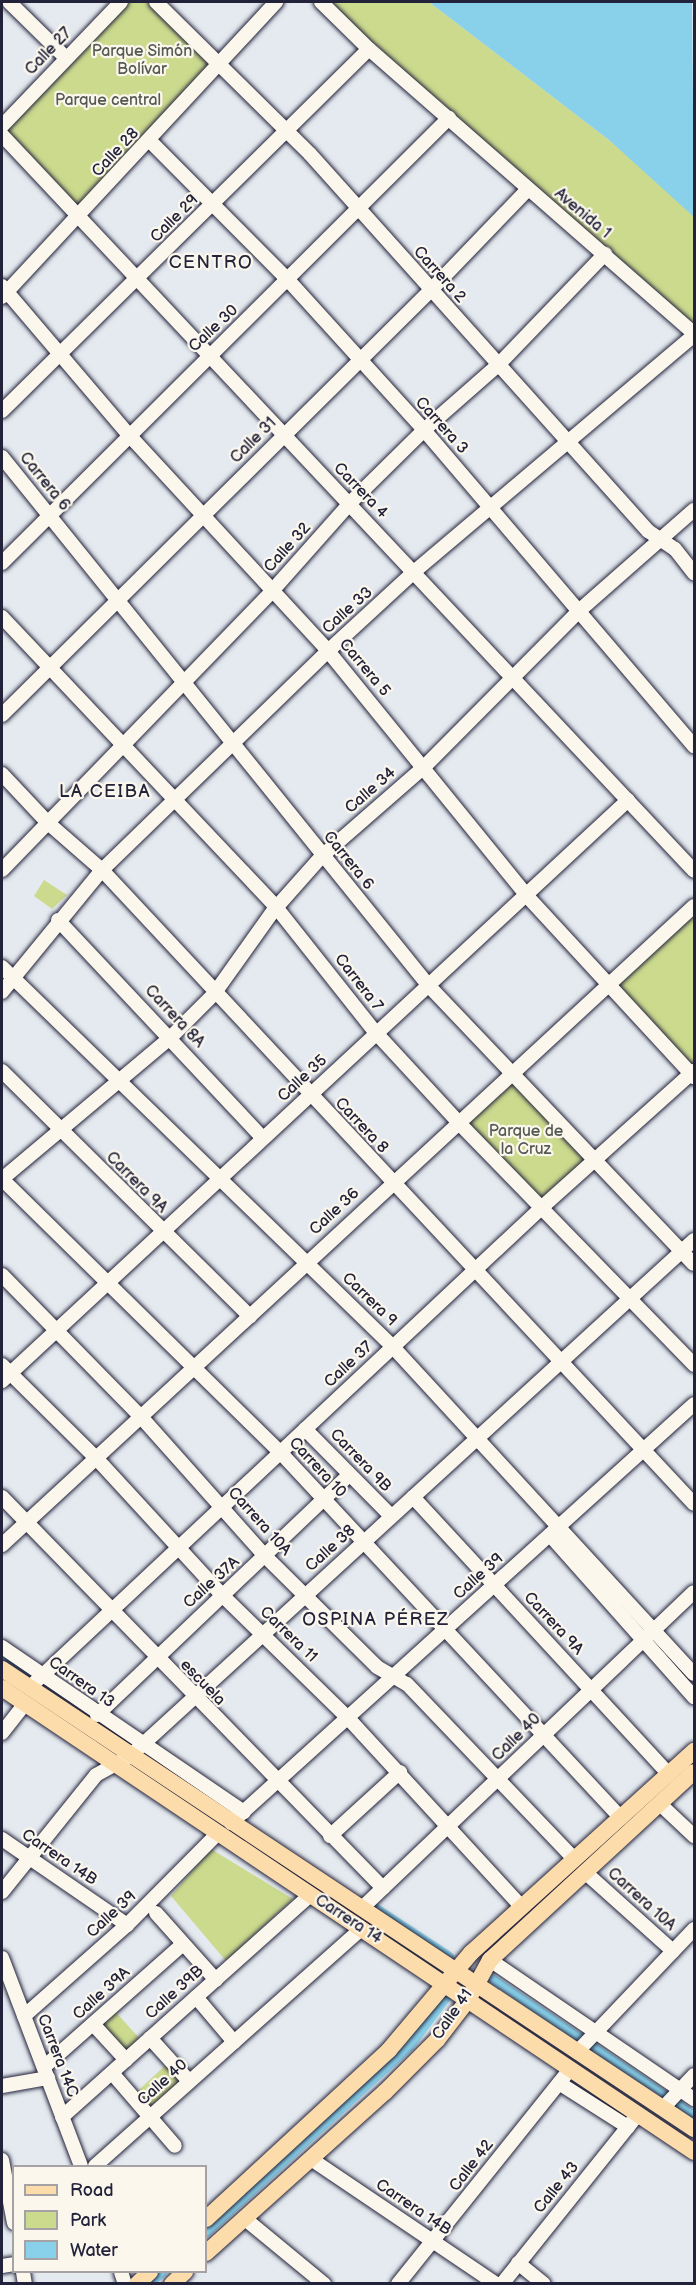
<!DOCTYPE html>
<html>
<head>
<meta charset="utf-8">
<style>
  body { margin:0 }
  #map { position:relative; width:696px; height:2285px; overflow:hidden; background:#e5eaf0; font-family:"Balsamiq Sans",sans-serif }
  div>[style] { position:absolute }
  .green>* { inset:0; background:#ccda8e; transform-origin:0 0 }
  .water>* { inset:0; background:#89d1ea }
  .canal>* { height:9px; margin:-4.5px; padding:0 4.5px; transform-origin:4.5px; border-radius:4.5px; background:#89d1ea }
  .roads { filter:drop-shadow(0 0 2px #22223b) drop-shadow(0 0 2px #22223b) }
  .minor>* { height:14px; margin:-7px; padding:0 7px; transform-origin:7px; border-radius:7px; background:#fbf7ec }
  .major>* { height:16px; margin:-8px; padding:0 8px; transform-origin:8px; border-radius:8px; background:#fddcac }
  span { translate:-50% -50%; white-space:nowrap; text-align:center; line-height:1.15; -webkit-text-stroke:4.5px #fbf7ec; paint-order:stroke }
  .street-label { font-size:16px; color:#22223b }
  .park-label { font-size:16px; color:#555954 }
  .neighbourhood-label { font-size:18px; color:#22223b; letter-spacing:1.5px }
  .frame { position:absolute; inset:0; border:3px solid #22223b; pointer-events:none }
  .legend { position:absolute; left:12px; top:2165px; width:195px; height:108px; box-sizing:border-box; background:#fbf7ec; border:2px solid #a4a2a5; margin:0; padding:8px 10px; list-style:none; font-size:18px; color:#22223b }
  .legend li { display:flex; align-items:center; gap:12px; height:30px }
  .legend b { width:30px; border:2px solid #a4a2a5 }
</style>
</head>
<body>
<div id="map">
  <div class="green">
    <div style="clip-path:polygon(129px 2px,151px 2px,217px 65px,78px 213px,2px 131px)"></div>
    <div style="clip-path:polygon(328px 2px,429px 2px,609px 140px,688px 208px,694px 217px,694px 333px,373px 46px)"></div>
    <div style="clip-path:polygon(44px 880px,67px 895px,52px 909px,34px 896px)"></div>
    <div style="clip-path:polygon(694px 911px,694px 1066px,693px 1067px,612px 983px)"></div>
    <div style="left:511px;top:1075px;width:117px;height:69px;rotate:47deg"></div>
    <div style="clip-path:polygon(211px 1849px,293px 1899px,226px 1961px,171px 1896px)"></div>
    <div style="left:113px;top:2009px;width:45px;height:24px;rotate:48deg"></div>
    <div style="left:170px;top:2061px;width:23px;height:50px;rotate:47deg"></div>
  </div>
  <div class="water">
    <div style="clip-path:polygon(429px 2px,692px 2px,694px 217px,609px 140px)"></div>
  </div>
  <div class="canal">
    <div style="left:2px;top:1659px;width:66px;rotate:33.9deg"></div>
    <div style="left:376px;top:1908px;width:87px;rotate:33.3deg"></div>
    <div style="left:493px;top:1979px;width:243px;rotate:34.1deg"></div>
    <div style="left:206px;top:2232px;width:275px;rotate:-42.5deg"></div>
    <div style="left:409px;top:2046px;width:66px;rotate:-53deg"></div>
    <div style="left:149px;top:2284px;width:18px;rotate:-43deg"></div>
  </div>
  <div class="roads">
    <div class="minor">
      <div style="left:9px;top:2px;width:78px;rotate:44.5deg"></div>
      <div style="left:156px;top:2px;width:216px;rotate:44.6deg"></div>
      <div style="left:310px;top:154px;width:506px;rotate:48.12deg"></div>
      <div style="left:648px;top:531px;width:32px;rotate:34deg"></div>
      <div style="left:675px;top:549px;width:31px;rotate:52deg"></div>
      <div style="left:321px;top:2px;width:67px;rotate:44.4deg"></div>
      <div style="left:369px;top:49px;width:432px;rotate:41.2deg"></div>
      <div style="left:2px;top:126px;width:172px;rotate:-46.2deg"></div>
      <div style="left:2px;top:135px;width:1010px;rotate:46.76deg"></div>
      <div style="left:150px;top:141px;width:197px;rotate:45.2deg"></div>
      <div style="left:289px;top:281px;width:201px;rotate:47.8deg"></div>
      <div style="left:424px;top:430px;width:416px;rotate:49.5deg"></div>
      <div style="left:2px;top:286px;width:196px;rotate:49.6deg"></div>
      <div style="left:129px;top:435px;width:294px;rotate:47.3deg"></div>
      <div style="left:328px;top:651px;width:314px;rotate:50.9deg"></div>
      <div style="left:526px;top:895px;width:248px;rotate:47.3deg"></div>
      <div style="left:2px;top:297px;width:403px;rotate:-47.1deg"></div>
      <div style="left:2px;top:411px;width:515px;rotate:-44.61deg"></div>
      <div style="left:2px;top:457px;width:678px;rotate:51.1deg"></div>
      <div style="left:428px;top:985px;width:385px;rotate:46.4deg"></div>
      <div style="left:2px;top:563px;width:631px;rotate:-44.87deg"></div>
      <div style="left:2px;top:617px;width:399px;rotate:46.6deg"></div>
      <div style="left:276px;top:907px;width:161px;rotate:51.6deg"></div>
      <div style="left:376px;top:1033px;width:121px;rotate:47.3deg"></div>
      <div style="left:458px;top:1122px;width:339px;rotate:45.8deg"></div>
      <div style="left:2px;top:715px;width:602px;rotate:-44.73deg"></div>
      <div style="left:430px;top:291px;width:141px;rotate:-46.1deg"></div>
      <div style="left:2px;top:774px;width:66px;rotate:46.8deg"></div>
      <div style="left:47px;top:822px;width:73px;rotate:41.1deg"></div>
      <div style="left:102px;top:870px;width:867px;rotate:46.96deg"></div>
      <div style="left:2px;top:870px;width:388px;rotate:-45.9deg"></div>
      <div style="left:272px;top:591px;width:118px;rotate:-48.4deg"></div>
      <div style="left:350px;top:503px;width:104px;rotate:-44.6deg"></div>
      <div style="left:424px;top:430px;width:100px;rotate:-41.3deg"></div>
      <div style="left:499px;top:364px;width:153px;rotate:-46.1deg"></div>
      <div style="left:58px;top:920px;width:299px;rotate:46.8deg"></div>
      <div style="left:2px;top:967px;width:545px;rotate:44.18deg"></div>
      <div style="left:393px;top:1347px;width:444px;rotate:47.4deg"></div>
      <div style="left:2px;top:992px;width:158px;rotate:-50.7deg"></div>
      <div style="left:102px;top:870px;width:315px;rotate:-44.1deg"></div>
      <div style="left:328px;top:651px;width:118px;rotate:-42.6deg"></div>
      <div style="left:415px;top:571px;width:365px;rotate:-40.2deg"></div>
      <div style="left:2px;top:1071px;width:349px;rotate:44.7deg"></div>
      <div style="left:2px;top:1179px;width:221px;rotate:-40deg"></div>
      <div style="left:171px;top:1037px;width:61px;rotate:-45deg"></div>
      <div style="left:214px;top:994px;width:103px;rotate:-54.5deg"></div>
      <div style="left:274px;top:910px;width:72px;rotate:-48.4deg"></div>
      <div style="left:322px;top:856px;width:135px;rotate:-41.1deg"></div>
      <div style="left:424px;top:767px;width:221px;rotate:-45.2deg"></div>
      <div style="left:580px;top:610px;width:152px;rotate:-41.3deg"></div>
      <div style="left:2px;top:1179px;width:390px;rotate:44.5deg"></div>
      <div style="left:280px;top:1452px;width:500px;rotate:47.03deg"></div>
      <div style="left:2px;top:1275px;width:200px;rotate:45.6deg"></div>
      <div style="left:142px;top:1418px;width:186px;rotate:48.3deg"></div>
      <div style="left:266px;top:1557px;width:156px;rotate:44.7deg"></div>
      <div style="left:377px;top:1667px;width:34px;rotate:30deg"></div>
      <div style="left:407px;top:1684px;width:243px;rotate:46.3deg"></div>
      <div style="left:2px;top:1365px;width:134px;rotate:44.7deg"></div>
      <div style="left:97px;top:1459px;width:185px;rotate:47.4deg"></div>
      <div style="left:222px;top:1595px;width:176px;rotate:44.3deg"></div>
      <div style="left:348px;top:1718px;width:257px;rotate:47.4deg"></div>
      <div style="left:2px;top:1381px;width:854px;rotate:-42.86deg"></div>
      <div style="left:305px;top:1429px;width:122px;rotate:45.3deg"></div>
      <div style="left:2px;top:1497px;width:546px;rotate:45.74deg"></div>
      <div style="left:413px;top:1497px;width:377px;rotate:47.3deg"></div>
      <div style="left:550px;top:1535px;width:217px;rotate:48.4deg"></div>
      <div style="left:2px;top:1545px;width:942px;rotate:-42.72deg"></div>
      <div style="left:2px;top:1647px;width:293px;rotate:34.3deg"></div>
      <div style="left:30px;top:1687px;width:699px;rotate:-43.14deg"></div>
      <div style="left:540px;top:1209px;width:207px;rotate:-41.9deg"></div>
      <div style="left:97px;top:1715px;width:348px;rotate:-43.6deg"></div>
      <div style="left:2px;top:1733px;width:37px;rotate:-52deg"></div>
      <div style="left:660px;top:1804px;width:47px;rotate:43.3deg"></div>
      <div style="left:231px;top:1823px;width:624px;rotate:-42.14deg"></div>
      <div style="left:330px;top:1836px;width:95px;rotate:-42.4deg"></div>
      <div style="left:2px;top:1839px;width:152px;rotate:34.5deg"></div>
      <div style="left:586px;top:1873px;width:117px;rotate:41.9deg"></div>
      <div style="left:2px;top:1892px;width:150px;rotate:-51.2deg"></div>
      <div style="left:96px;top:1775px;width:38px;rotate:-29deg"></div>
      <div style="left:129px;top:1757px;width:766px;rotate:-42.46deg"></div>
      <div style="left:362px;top:1908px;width:458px;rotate:-43.6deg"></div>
      <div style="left:156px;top:1913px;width:90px;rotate:48.2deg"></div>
      <div style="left:2px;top:1958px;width:222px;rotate:69.2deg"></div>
      <div style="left:490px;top:1960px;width:247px;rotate:34.3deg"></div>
      <div style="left:196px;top:1997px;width:59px;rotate:49.8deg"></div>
      <div style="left:24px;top:2016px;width:137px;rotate:-41.5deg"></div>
      <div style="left:127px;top:1925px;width:129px;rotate:-45.3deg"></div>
      <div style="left:93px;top:2024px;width:49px;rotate:47.5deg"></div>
      <div style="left:150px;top:2038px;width:58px;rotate:47.8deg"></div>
      <div style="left:577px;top:2052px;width:170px;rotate:-46.4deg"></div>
      <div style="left:44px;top:2067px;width:184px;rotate:-41.5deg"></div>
      <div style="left:112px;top:2073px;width:96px;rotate:49.2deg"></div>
      <div style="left:559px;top:2083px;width:82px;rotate:32.5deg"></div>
      <div style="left:2px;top:2086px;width:47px;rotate:-9.9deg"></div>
      <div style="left:663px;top:2108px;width:45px;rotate:-46.8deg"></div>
      <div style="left:62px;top:2117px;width:333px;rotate:-41.8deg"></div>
      <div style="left:311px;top:2159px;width:223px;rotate:34deg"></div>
      <div style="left:2px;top:2160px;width:64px;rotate:79.2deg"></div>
      <div style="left:95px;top:2166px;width:356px;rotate:-41.7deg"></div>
      <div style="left:244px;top:2218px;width:104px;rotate:39.5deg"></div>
      <div style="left:518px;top:2263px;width:33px;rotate:39deg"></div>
      <div style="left:2px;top:2266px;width:12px;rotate:-9deg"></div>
      <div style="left:23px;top:2272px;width:12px;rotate:81deg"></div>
      <div style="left:121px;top:2272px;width:13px;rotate:72deg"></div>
      <div style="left:398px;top:2284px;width:275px;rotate:-51.3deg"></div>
      <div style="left:502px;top:2284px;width:218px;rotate:-51.3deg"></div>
    </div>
    <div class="major">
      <div style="left:2px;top:1669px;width:831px;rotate:33.61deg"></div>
      <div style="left:2px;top:1688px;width:833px;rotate:33.84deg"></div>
      <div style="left:206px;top:2219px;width:249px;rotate:-42.7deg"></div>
      <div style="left:389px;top:2050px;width:127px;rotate:-49.8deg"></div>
      <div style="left:471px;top:1953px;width:301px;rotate:-42.2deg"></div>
      <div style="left:206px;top:2253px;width:241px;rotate:-42deg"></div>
      <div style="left:385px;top:2092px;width:74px;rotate:-45deg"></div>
      <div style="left:437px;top:2040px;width:51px;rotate:-52.2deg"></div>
      <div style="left:468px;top:2000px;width:46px;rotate:-61.2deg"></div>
      <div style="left:490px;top:1960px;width:277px;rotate:-42.7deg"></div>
      <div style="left:137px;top:2284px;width:18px;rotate:-43deg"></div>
      <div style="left:172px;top:2284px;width:18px;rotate:-43deg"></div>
    </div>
  </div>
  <div class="street-label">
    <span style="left:49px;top:52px;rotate:-46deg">Calle 27</span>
    <span style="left:116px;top:153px;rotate:-47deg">Calle 28</span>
    <span style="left:582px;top:214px;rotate:40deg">Avenida 1</span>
    <span style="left:175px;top:219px;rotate:-45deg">Calle 29</span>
    <span style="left:439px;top:275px;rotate:48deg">Carrera 2</span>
    <span style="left:214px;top:329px;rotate:-43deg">Calle 30</span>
    <span style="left:441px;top:426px;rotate:48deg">Carrera 3</span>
    <span style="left:254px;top:441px;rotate:-45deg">Calle 31</span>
    <span style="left:44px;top:482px;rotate:51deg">Carrera 6</span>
    <span style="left:360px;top:491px;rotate:46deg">Carrera 4</span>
    <span style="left:288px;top:548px;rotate:-48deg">Calle 32</span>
    <span style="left:348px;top:611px;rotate:-42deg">Calle 33</span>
    <span style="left:364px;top:668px;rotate:50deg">Carrera 5</span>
    <span style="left:371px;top:791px;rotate:-41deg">Calle 34</span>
    <span style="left:348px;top:861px;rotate:51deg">Carrera 6</span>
    <span style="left:358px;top:983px;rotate:52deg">Carrera 7</span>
    <span style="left:174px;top:1017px;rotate:47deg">Carrera 8A</span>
    <span style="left:303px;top:1079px;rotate:-43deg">Calle 35</span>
    <span style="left:361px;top:1126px;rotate:47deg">Carrera 8</span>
    <span style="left:136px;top:1183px;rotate:45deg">Carrera 9A</span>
    <span style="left:335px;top:1212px;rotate:-43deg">Calle 36</span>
    <span style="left:369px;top:1300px;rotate:44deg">Carrera 9</span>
    <span style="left:349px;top:1365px;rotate:-43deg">Calle 37</span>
    <span style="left:360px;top:1461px;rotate:46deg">Carrera 9B</span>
    <span style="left:317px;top:1468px;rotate:47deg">Carrera 10</span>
    <span style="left:259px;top:1522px;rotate:48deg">Carrera 10A</span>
    <span style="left:331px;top:1549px;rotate:-42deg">Calle 38</span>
    <span style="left:479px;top:1577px;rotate:-42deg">Calle 39</span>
    <span style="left:212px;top:1583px;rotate:-42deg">Calle 37A</span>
    <span style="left:553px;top:1624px;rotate:47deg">Carrera 9A</span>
    <span style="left:288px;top:1635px;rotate:44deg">Carrera 11</span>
    <span style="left:81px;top:1683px;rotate:35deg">Carrera 13</span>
    <span style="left:202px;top:1683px;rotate:46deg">escuela</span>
    <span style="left:517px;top:1738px;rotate:-44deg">Calle 40</span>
    <span style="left:59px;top:1858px;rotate:34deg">Carrera 14B</span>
    <span style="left:641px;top:1900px;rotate:42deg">Carrera 10A</span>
    <span style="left:112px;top:1915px;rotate:-43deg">Calle 39</span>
    <span style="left:348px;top:1920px;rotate:33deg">Carrera 14</span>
    <span style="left:175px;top:1993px;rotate:-42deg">Calle 39B</span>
    <span style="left:102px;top:1994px;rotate:-42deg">Calle 39A</span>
    <span style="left:453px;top:2015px;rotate:-55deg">Calle 41</span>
    <span style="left:57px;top:2056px;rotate:69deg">Carrera 14C</span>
    <span style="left:163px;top:2083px;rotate:-42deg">Calle 40</span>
    <span style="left:472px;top:2166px;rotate:-52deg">Calle 42</span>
    <span style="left:557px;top:2188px;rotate:-51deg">Calle 43</span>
    <span style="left:413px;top:2208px;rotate:34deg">Carrera 14B</span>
  </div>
  <div class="park-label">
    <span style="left:142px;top:61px">Parque Simón<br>Bolívar</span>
    <span style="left:108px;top:101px">Parque central</span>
    <span style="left:526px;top:1141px">Parque de<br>la Cruz</span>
  </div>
  <div class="neighbourhood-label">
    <span style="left:211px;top:263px">CENTRO</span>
    <span style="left:105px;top:792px">LA CEIBA</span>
    <span style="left:376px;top:1620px">OSPINA PÉREZ</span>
  </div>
  <div class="frame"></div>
  <ul class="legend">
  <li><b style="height:8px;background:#fddcac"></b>Road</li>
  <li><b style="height:16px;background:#ccda8e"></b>Park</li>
  <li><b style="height:16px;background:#89d1ea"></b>Water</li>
  </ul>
</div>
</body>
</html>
